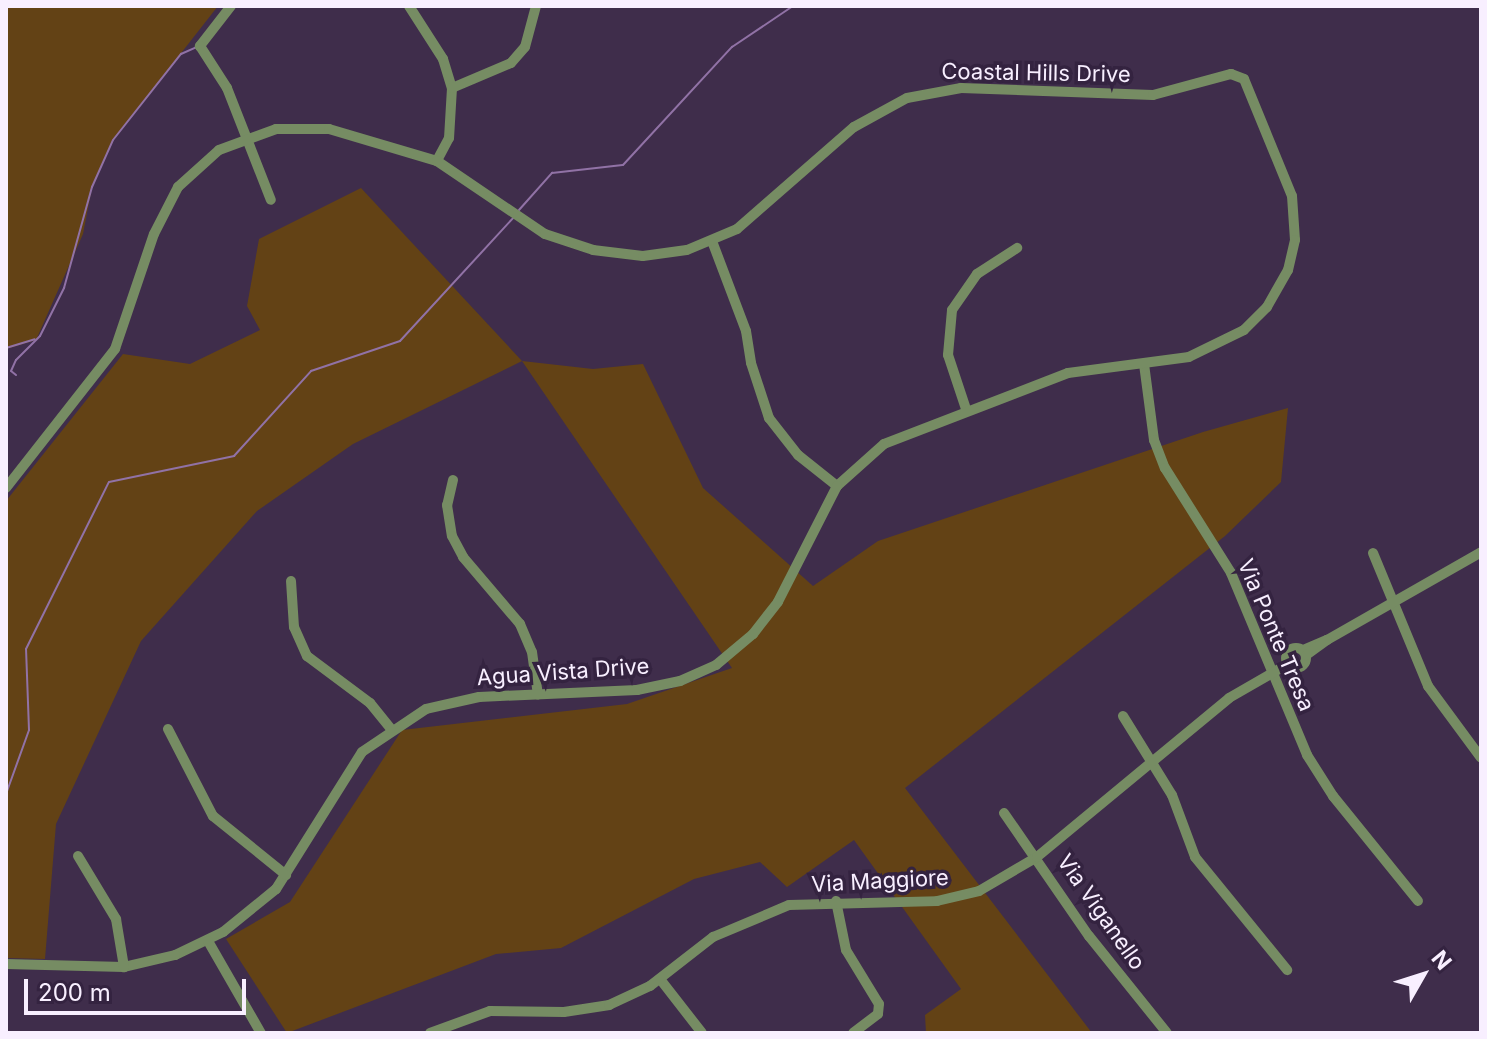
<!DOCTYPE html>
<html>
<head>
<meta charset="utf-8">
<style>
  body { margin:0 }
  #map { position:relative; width:1487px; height:1039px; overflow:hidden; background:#3f2d4b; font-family:Inter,sans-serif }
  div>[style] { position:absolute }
  .green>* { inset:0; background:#634215 }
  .stream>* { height:2px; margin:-1px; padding:0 1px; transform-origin:1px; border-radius:1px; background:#9172a6 }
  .minor>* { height:10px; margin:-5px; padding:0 5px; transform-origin:5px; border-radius:5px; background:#768c63 }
  .minor>.ring { margin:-5px; padding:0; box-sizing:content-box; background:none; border:10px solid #768c63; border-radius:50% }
  span { translate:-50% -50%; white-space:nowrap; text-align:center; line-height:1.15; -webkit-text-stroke:7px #342340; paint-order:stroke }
  .street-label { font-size:22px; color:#f8efff }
  .frame { position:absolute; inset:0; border:8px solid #f8efff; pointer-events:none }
  .north { position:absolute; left:1383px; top:935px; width:80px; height:80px; -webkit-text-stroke:6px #342340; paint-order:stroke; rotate:51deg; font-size:22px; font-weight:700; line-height:32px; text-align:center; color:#f8efff }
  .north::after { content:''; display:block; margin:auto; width:28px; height:36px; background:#f8efff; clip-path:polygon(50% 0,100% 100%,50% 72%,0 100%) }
  .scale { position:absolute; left:24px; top:979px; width:222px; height:36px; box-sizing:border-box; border:4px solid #f8efff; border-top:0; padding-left:10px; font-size:24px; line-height:28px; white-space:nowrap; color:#f8efff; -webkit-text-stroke:6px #342340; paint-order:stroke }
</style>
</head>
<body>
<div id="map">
  <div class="green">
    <div style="clip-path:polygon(6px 6px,218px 6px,113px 140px,92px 187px,83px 234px,36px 340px,6px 349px)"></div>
    <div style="clip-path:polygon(361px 188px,522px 361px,593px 369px,643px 364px,703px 488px,813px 586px,878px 541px,1203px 432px,1288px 408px,1281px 482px,1225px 536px,905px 788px,1092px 1033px,926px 1033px,925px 1015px,961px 989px,854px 840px,787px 887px,760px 862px,694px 879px,561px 948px,496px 954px,287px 1033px,226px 939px,290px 902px,402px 730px,627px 704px,732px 668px,522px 361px,353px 444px,257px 511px,141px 641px,56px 824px,45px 959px,6px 958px,6px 501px,123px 354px,190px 364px,260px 330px,247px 306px,259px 239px)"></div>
  </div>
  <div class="stream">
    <div style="left:519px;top:210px;width:50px;rotate:-48.3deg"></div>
    <div style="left:552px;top:173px;width:71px;rotate:-6.4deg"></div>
    <div style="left:623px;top:165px;width:161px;rotate:-47.3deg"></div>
    <div style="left:732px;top:47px;width:73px;rotate:-33.9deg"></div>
    <div style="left:6px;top:348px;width:30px;rotate:-17deg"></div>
    <div style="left:16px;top:375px;width:6px;rotate:-141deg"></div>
    <div style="left:11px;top:371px;width:12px;rotate:-66deg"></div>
    <div style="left:16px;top:360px;width:34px;rotate:-45deg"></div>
    <div style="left:40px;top:336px;width:54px;rotate:-63.4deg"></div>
    <div style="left:64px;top:288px;width:105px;rotate:-74.5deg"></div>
    <div style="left:92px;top:187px;width:51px;rotate:-65.9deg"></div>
    <div style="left:113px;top:140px;width:110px;rotate:-51.7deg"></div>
    <div style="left:181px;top:54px;width:17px;rotate:-24deg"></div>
    <div style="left:6px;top:794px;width:68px;rotate:-70.2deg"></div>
    <div style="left:29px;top:730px;width:81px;rotate:-92.1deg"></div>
    <div style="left:26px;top:649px;width:186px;rotate:-63.6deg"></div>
    <div style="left:109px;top:482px;width:128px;rotate:-11.7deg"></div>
    <div style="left:234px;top:456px;width:115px;rotate:-47.8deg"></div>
    <div style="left:311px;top:371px;width:94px;rotate:-18.6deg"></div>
    <div style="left:400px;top:341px;width:167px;rotate:-47.4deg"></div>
  </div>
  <div class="minor">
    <div style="left:231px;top:6px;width:51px;rotate:127.8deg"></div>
    <div style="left:200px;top:46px;width:50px;rotate:57.3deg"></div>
    <div style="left:227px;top:88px;width:120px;rotate:68.6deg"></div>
    <div style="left:409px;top:6px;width:63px;rotate:57.3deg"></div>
    <div style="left:443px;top:59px;width:30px;rotate:73deg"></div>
    <div style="left:452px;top:88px;width:50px;rotate:93.4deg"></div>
    <div style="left:449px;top:138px;width:26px;rotate:118deg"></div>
    <div style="left:452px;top:88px;width:64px;rotate:-23deg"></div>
    <div style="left:511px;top:63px;width:21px;rotate:-49deg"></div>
    <div style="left:525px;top:47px;width:42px;rotate:-75deg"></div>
    <div style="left:712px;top:241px;width:96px;rotate:69.3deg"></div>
    <div style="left:746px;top:331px;width:32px;rotate:81deg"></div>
    <div style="left:751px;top:363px;width:58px;rotate:71.9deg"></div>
    <div style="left:769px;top:418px;width:47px;rotate:51.9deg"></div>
    <div style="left:798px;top:455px;width:50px;rotate:38.5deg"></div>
    <div style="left:1144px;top:364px;width:77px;rotate:82.5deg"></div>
    <div style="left:1154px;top:440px;width:30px;rotate:69deg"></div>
    <div style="left:1165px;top:468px;width:124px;rotate:57.8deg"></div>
    <div style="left:1231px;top:573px;width:197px;rotate:67.3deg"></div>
    <div style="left:1307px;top:755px;width:49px;rotate:57.6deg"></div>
    <div style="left:1333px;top:796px;width:135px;rotate:51deg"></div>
    <div style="left:966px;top:409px;width:57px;rotate:-108.4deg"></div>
    <div style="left:948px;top:355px;width:45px;rotate:-84.9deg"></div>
    <div style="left:952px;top:310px;width:44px;rotate:-55.2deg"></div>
    <div style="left:977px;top:274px;width:48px;rotate:-33deg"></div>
    <div style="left:453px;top:480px;width:26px;rotate:103deg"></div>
    <div style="left:447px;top:505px;width:31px;rotate:81deg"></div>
    <div style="left:452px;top:536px;width:24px;rotate:62deg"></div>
    <div style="left:463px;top:557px;width:88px;rotate:49.6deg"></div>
    <div style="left:520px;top:624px;width:30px;rotate:67deg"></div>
    <div style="left:532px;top:652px;width:43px;rotate:82.1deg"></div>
    <div style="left:6px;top:488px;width:177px;rotate:-51.9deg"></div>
    <div style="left:115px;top:349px;width:121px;rotate:-71.3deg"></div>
    <div style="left:154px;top:234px;width:53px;rotate:-62.9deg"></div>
    <div style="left:178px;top:187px;width:55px;rotate:-42.1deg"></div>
    <div style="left:219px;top:150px;width:61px;rotate:-20.2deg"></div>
    <div style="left:276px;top:129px;width:53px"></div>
    <div style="left:329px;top:129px;width:113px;rotate:16.5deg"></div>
    <div style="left:437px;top:161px;width:130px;rotate:34.1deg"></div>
    <div style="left:545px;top:234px;width:51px;rotate:18.4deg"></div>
    <div style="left:593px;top:250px;width:50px;rotate:6.8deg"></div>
    <div style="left:643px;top:256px;width:44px;rotate:-7.8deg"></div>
    <div style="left:687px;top:250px;width:54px;rotate:-22.8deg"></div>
    <div style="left:737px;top:229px;width:155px;rotate:-41.1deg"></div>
    <div style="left:854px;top:127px;width:60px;rotate:-28.7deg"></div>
    <div style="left:907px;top:98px;width:55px;rotate:-10.5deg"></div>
    <div style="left:961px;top:88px;width:192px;rotate:2.1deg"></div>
    <div style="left:1153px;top:95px;width:81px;rotate:-15.1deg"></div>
    <div style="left:1231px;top:74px;width:14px;rotate:21deg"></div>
    <div style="left:1244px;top:79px;width:126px;rotate:67.7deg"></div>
    <div style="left:1292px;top:196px;width:44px;rotate:86.1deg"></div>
    <div style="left:1295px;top:240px;width:31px;rotate:103deg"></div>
    <div style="left:1288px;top:270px;width:43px;rotate:119.6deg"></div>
    <div style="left:1267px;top:307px;width:33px;rotate:135deg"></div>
    <div style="left:1244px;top:330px;width:61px;rotate:153.9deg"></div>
    <div style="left:1189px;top:357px;width:122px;rotate:172.5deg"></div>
    <div style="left:1068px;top:373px;width:197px;rotate:158.9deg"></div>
    <div style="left:884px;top:444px;width:63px;rotate:138.2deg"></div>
    <div style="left:837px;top:486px;width:130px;rotate:117deg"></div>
    <div style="left:778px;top:602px;width:41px;rotate:128deg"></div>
    <div style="left:753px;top:634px;width:48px;rotate:140deg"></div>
    <div style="left:716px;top:665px;width:39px;rotate:156deg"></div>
    <div style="left:680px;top:681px;width:44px;rotate:168.2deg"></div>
    <div style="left:637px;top:690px;width:158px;rotate:177.5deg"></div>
    <div style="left:479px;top:697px;width:54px;rotate:167.2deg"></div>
    <div style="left:426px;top:709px;width:77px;rotate:146.1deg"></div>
    <div style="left:362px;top:752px;width:162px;rotate:122.1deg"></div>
    <div style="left:276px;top:889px;width:68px;rotate:140.9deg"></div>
    <div style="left:223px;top:932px;width:53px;rotate:154.4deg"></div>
    <div style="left:175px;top:955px;width:52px;rotate:166.8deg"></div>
    <div style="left:124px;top:967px;width:118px;rotate:-178.5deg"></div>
    <div style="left:1373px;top:553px;width:144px;rotate:67.5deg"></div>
    <div style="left:1428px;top:686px;width:89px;rotate:53.6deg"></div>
    <div style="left:291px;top:581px;width:46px;rotate:86.3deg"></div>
    <div style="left:294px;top:627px;width:32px;rotate:66deg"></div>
    <div style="left:307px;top:656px;width:79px;rotate:36.7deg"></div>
    <div style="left:370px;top:703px;width:32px;rotate:51deg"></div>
    <div style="left:1327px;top:640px;width:177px;rotate:-29.7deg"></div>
    <div class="ring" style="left:1286px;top:648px;width:10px;height:10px"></div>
    <div style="left:1303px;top:650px;width:26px;rotate:-23deg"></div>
    <div style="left:1327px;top:640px;width:26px;rotate:144deg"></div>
    <div style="left:1123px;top:716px;width:93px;rotate:58.2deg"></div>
    <div style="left:1172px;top:795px;width:66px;rotate:69.6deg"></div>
    <div style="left:1195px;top:857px;width:146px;rotate:50.8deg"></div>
    <div style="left:168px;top:729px;width:98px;rotate:62.7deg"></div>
    <div style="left:213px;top:816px;width:94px;rotate:38.9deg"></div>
    <div style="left:1004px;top:813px;width:150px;rotate:55.4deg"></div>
    <div style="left:1089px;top:936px;width:124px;rotate:51.2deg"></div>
    <div style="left:78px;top:856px;width:74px;rotate:58.9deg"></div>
    <div style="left:116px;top:919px;width:49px;rotate:80.5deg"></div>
    <div style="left:836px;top:901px;width:50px;rotate:78.5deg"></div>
    <div style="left:846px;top:950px;width:63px;rotate:58.6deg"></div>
    <div style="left:879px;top:1004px;width:10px;rotate:96deg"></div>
    <div style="left:878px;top:1014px;width:31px;rotate:143deg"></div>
    <div style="left:208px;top:941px;width:106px;rotate:60.1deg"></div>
    <div style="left:660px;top:979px;width:68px;rotate:52.1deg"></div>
    <div style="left:430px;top:1033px;width:64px;rotate:-20.1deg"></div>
    <div style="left:490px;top:1011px;width:74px;rotate:0.8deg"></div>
    <div style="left:564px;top:1012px;width:46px;rotate:-8.8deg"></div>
    <div style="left:609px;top:1005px;width:45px;rotate:-24.9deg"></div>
    <div style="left:650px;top:986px;width:80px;rotate:-37.9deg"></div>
    <div style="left:713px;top:937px;width:82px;rotate:-22.8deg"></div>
    <div style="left:789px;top:905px;width:148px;rotate:-1.5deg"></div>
    <div style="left:937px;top:901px;width:43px;rotate:-13.4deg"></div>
    <div style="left:979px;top:891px;width:67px;rotate:-30.4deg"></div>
    <div style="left:1037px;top:857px;width:249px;rotate:-39.6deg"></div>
    <div style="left:1229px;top:698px;width:68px;rotate:-30deg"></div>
  </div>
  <div class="street-label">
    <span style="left:1036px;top:73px;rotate:1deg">Coastal Hills Drive</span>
    <span style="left:1276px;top:635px;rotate:67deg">Via Ponte Tresa</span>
    <span style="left:563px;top:672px;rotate:-4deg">Agua Vista Drive</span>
    <span style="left:880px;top:881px;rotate:-3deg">Via Maggiore</span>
    <span style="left:1101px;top:912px;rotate:55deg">Via Viganello</span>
  </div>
  <div class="frame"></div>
  <div class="north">N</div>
  <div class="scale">200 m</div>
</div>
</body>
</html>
